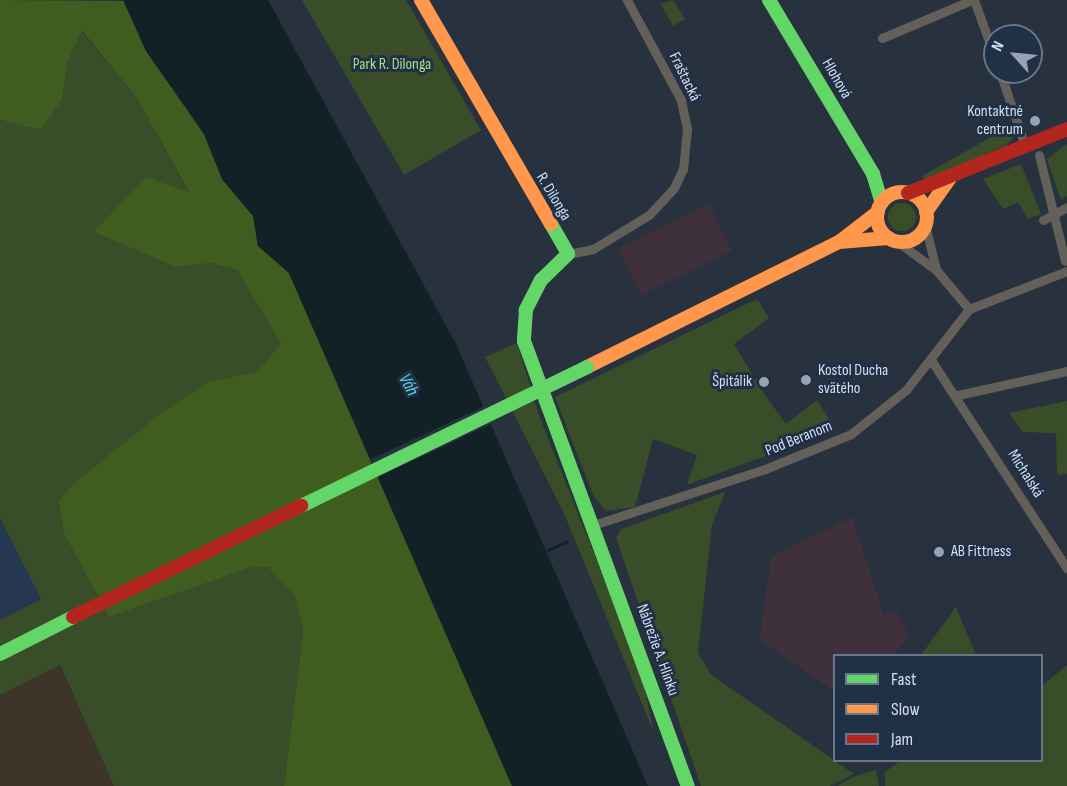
<!DOCTYPE html>
<html>
<head>
<meta charset="utf-8">
<style>
  body { margin:0 }
  #map { position:relative; width:1067px; height:786px; overflow:hidden; background:#28313e; font-family:"Sofia Sans Condensed",sans-serif }
  div>[style] { position:absolute }
  .built>* { inset:0; background:#253751 }
  .industrial>* { inset:0; background:#3e342a }
  .education>* { inset:0; background:#3f313b; transform-origin:0 0 }
  .green>* { inset:0; background:#394e28 }
  .round { border-radius:50% }
  .forest>* { inset:0; background:#3f5d1e }
  .water>* { inset:0; background:#122125 }
  .pier>* { inset:0; background:#28313e; transform-origin:0 0 }
  .stream>* { height:3px; margin:-1.5px; padding:0 1.5px; transform-origin:1.5px; border-radius:1.5px; background:#122125 }
  .street>* { height:9px; margin:-4.5px; padding:0 4.5px; transform-origin:4.5px; border-radius:4.5px; background:#626058 }
  .fast>* { height:14px; margin:-7px; padding:0 7px; transform-origin:7px; border-radius:7px; background:#63d668 }
  .slow>* { height:14px; margin:-7px; padding:0 7px; transform-origin:7px; border-radius:7px; background:#ff974d }
  .slow>.ring { margin:-7px; padding:0; box-sizing:content-box; background:none; border:14px solid #ff974d; border-radius:50% }
  .jam>* { height:14px; margin:-7px; padding:0 7px; transform-origin:7px; border-radius:7px; background:#b3261e }
  .fast-bridge>* { height:14px; margin:-7px; padding:0 7px; transform-origin:7px; border-radius:7px; background:#63d668 }
  .jam-bridge>* { height:14px; margin:-7px; padding:0 7px; transform-origin:7px; border-radius:7px; background:#b3261e }
  .dots>* { width:16px; height:16px; translate:-50% -50%; box-sizing:border-box; border:3px solid #203046; border-radius:50% }
  span { translate:-50% -50%; white-space:nowrap; text-align:center; line-height:1.15; -webkit-text-stroke:6px #203046; paint-order:stroke }
  .park-label { font-size:16px; color:#acde7a }
  .street-label { font-size:16px; color:#d5dfee }
  .poi-label { font-size:16px; color:#d5dfee }
  .right { translate:-100% -50%; text-align:right }
  .left { translate:0 -50%; text-align:left }
  .water-label { font-size:18px; color:#58d5e5; font-style:italic }
  .legend { position:absolute; left:833px; top:654px; width:210px; height:108px; box-sizing:border-box; background:#203046; border:2px solid #687689; margin:0; padding:8px 10px; list-style:none; font-size:18px; color:#d5dfee }
  .legend li { display:flex; align-items:center; gap:12px; height:30px }
  .legend b { width:30px; border:2px solid #687689 }
  .north { position:absolute; left:983px; top:24px; width:60px; height:60px; box-sizing:border-box; background:#203046; border:2px solid #687689; border-radius:50%; rotate:297deg; font-size:16px; font-weight:700; line-height:24px; text-align:center; color:#d5dfee }
  .north::after { content:''; display:block; margin:auto; width:21px; height:27px; background:#98a2b0; clip-path:polygon(50% 0,100% 100%,50% 72%,0 100%) }
</style>
</head>
<body>
<div id="map">
  <div class="built">
    <div style="clip-path:polygon(0 518px,41px 599px,0 620px)"></div>
  </div>
  <div class="industrial">
    <div style="clip-path:polygon(59px 665px,114px 786px,0 786px,0 695px)"></div>
  </div>
  <div class="education">
    <div style="left:709px;top:204px;width:52px;height:101px;rotate:64deg"></div>
    <div style="clip-path:polygon(852px 517px,884px 615px,896px 610px,909px 636px,894px 655px,834px 656px,834px 691px,759px 639px,772px 556px)"></div>
  </div>
  <div class="green">
    <div style="clip-path:polygon(302px 0,406px 0,481px 130px,404px 175px)"></div>
    <div style="clip-path:polygon(673px 0,685px 19px,673px 26px,661px 4px)"></div>
    <div style="clip-path:polygon(81px 31px,136px 97px,189px 193px,94px 232px,175px 267px,211px 263px,237px 270px,281px 343px,258px 371px,209px 382px,72px 485px,59px 504px,63px 532px,109px 617px,253px 567px,267px 567px,279px 575px,294px 595px,303px 632px,284px 786px,114px 786px,60px 665px,0 695px,0 620px,41px 599px,0 518px,0 120px,41px 130px,62px 100px,68px 60px)"></div>
    <div style="clip-path:polygon(1013px 125px,1015px 136px,1007px 145px,925px 181px,922px 176px)"></div>
    <div style="clip-path:polygon(1067px 144px,1067px 196px,1061px 200px,1047px 159px)"></div>
    <div style="clip-path:polygon(1021px 164px,1041px 214px,1028px 219px,1018px 202px,1003px 209px,983px 179px)"></div>
    <div class="round" style="left:888px;top:203px;width:28px;height:28px"></div>
    <div style="clip-path:polygon(757px 299px,769px 318px,734px 344px,765px 395px,786px 424px,817px 400px,836px 430px,687px 485px,697px 455px,653px 439px,635px 507px,606px 511px,593px 495px,555px 397px)"></div>
    <div style="clip-path:polygon(517px 343px,539px 415px,642px 675px,654px 733px,563px 511px,485px 357px)"></div>
    <div style="clip-path:polygon(1067px 401px,1067px 474px,1057px 475px,1056px 433px,1023px 432px,1009px 413px)"></div>
    <div style="clip-path:polygon(725px 492px,712px 525px,698px 652px,710px 674px,854px 774px,830px 786px,701px 786px,616px 538px,621px 529px)"></div>
    <div style="clip-path:polygon(956px 607px,976px 655px,921px 655px)"></div>
    <div style="clip-path:polygon(1067px 665px,1067px 786px,885px 786px,885px 772px,900px 761px,1042px 760px,1042px 686px)"></div>
    <div style="clip-path:polygon(876px 770px,879px 786px,837px 786px,855px 776px)"></div>
  </div>
  <div class="forest">
    <div style="clip-path:polygon(0 0,124px 1px,146px 51px,204px 134px,222px 179px,253px 216px,258px 246px,289px 273px,512px 786px,284px 786px,303px 632px,294px 595px,268px 567px,253px 567px,109px 617px,63px 532px,59px 502px,72px 485px,159px 415px,209px 382px,258px 371px,281px 343px,237px 270px,211px 263px,175px 267px,94px 232px,146px 177px,189px 192px,136px 97px,82px 31px,68px 60px,62px 100px,41px 130px,0 120px)"></div>
  </div>
  <div class="water">
    <div style="clip-path:polygon(123px 0,268px 0,456px 344px,648px 786px,512px 786px,289px 273px,258px 246px,253px 216px,222px 179px,204px 134px,146px 51px)"></div>
  </div>
  <div class="pier">
    <div style="left:487px;top:405px;width:19px;height:130px;rotate:65deg"></div>
  </div>
  <div class="stream">
    <div style="left:548px;top:550px;width:20px;rotate:-24deg"></div>
  </div>
  <div class="street">
    <div style="left:974px;top:0;width:62px;rotate:70.1deg"></div>
    <div style="left:882px;top:38px;width:98px;rotate:-22.9deg"></div>
    <div style="left:1000px;top:72px;width:78px;rotate:71.3deg"></div>
    <div style="left:1039px;top:155px;width:109px;rotate:76.2deg"></div>
    <div style="left:1043px;top:220px;width:27px;rotate:-28deg"></div>
    <div style="left:925px;top:225px;width:45px;rotate:76deg"></div>
    <div style="left:898px;top:242px;width:49px;rotate:36.6deg"></div>
    <div style="left:937px;top:271px;width:50px;rotate:49.9deg"></div>
    <div style="left:568px;top:254px;width:25px;rotate:-11deg"></div>
    <div style="left:593px;top:249px;width:66px;rotate:-31.3deg"></div>
    <div style="left:649px;top:215px;width:37px;rotate:-47deg"></div>
    <div style="left:674px;top:188px;width:21px;rotate:-65deg"></div>
    <div style="left:683px;top:169px;width:40px;rotate:-84.3deg"></div>
    <div style="left:687px;top:129px;width:30px;rotate:-102deg"></div>
    <div style="left:681px;top:100px;width:114px;rotate:-118.4deg"></div>
    <div style="left:931px;top:360px;width:249px;rotate:56.9deg"></div>
    <div style="left:958px;top:395px;width:112px;rotate:-12.4deg"></div>
    <div style="left:593px;top:525px;width:181px;rotate:-18deg"></div>
    <div style="left:765px;top:469px;width:93px;rotate:-22.1deg"></div>
    <div style="left:851px;top:434px;width:70px;rotate:-38.7deg"></div>
    <div style="left:906px;top:390px;width:103px;rotate:-52.1deg"></div>
    <div style="left:969px;top:309px;width:105px;rotate:-21.2deg"></div>
  </div>
  <div class="fast">
    <div style="left:769px;top:0;width:203px;rotate:59.1deg"></div>
    <div style="left:873px;top:174px;width:30px;rotate:73deg"></div>
    <div style="left:551px;top:224px;width:34px;rotate:60deg"></div>
    <div style="left:568px;top:254px;width:37px;rotate:136deg"></div>
    <div style="left:541px;top:280px;width:34px;rotate:117deg"></div>
    <div style="left:526px;top:310px;width:31px;rotate:94deg"></div>
    <div style="left:524px;top:341px;width:474px;rotate:69.8deg"></div>
    <div style="left:0;top:654px;width:82px;rotate:-26.9deg"></div>
  </div>
  <div class="slow">
    <div style="left:421px;top:0;width:259px;rotate:59.9deg"></div>
    <div class="ring" style="left:877px;top:192px;width:36px;height:36px"></div>
    <div style="left:926px;top:212px;width:42px;rotate:-54.8deg"></div>
    <div style="left:839px;top:242px;width:50px;rotate:-4.6deg"></div>
    <div style="left:587px;top:367px;width:281px;rotate:-26.4deg"></div>
    <div style="left:839px;top:242px;width:49px;rotate:-37.6deg"></div>
  </div>
  <div class="jam">
    <div style="left:908px;top:193px;width:171px;rotate:-21.9deg"></div>
  </div>
  <div class="fast-bridge">
    <div style="left:301px;top:506px;width:318px;rotate:-25.9deg"></div>
  </div>
  <div class="jam-bridge">
    <div style="left:73px;top:617px;width:254px;rotate:-26deg"></div>
  </div>
  <div class="dots">
    <div style="left:1035px;top:121px;background:#98a2b0"></div>
    <div style="left:806px;top:380px;background:#98a2b0"></div>
    <div style="left:764px;top:382px;background:#98a2b0"></div>
    <div style="left:939px;top:552px;background:#98a2b0"></div>
  </div>
  <div class="park-label">
    <span style="left:392px;top:65px">Park R. Dilonga</span>
  </div>
  <div class="street-label">
    <span style="left:684px;top:77px;rotate:64deg">Fraštacká</span>
    <span style="left:836px;top:79px;rotate:60deg">Hlohová</span>
    <span style="left:553px;top:197px;rotate:59deg">R. Dilonga</span>
    <span style="left:799px;top:439px;rotate:-22deg">Pod Beranom</span>
    <span style="left:1025px;top:474px;rotate:58deg">Michalská</span>
    <span style="left:657px;top:650px;rotate:70deg">Nábrežie A. Hlinku</span>
  </div>
  <div class="poi-label">
    <span class="right" style="left:1023px;top:121px">Kontaktné<br>centrum</span>
    <span class="left" style="left:818px;top:380px">Kostol Ducha<br>svätého</span>
    <span class="right" style="left:752px;top:382px">Špitálik</span>
    <span class="left" style="left:951px;top:552px">AB Fittness</span>
  </div>
  <div class="water-label">
    <span style="left:408px;top:385px;rotate:62deg">Váh</span>
  </div>
  <ul class="legend">
  <li><b style="height:8px;background:#63d668"></b>Fast</li>
  <li><b style="height:8px;background:#ff974d"></b>Slow</li>
  <li><b style="height:8px;background:#b3261e"></b>Jam</li>
  </ul>
  <div class="north">N</div>
</div>
</body>
</html>
